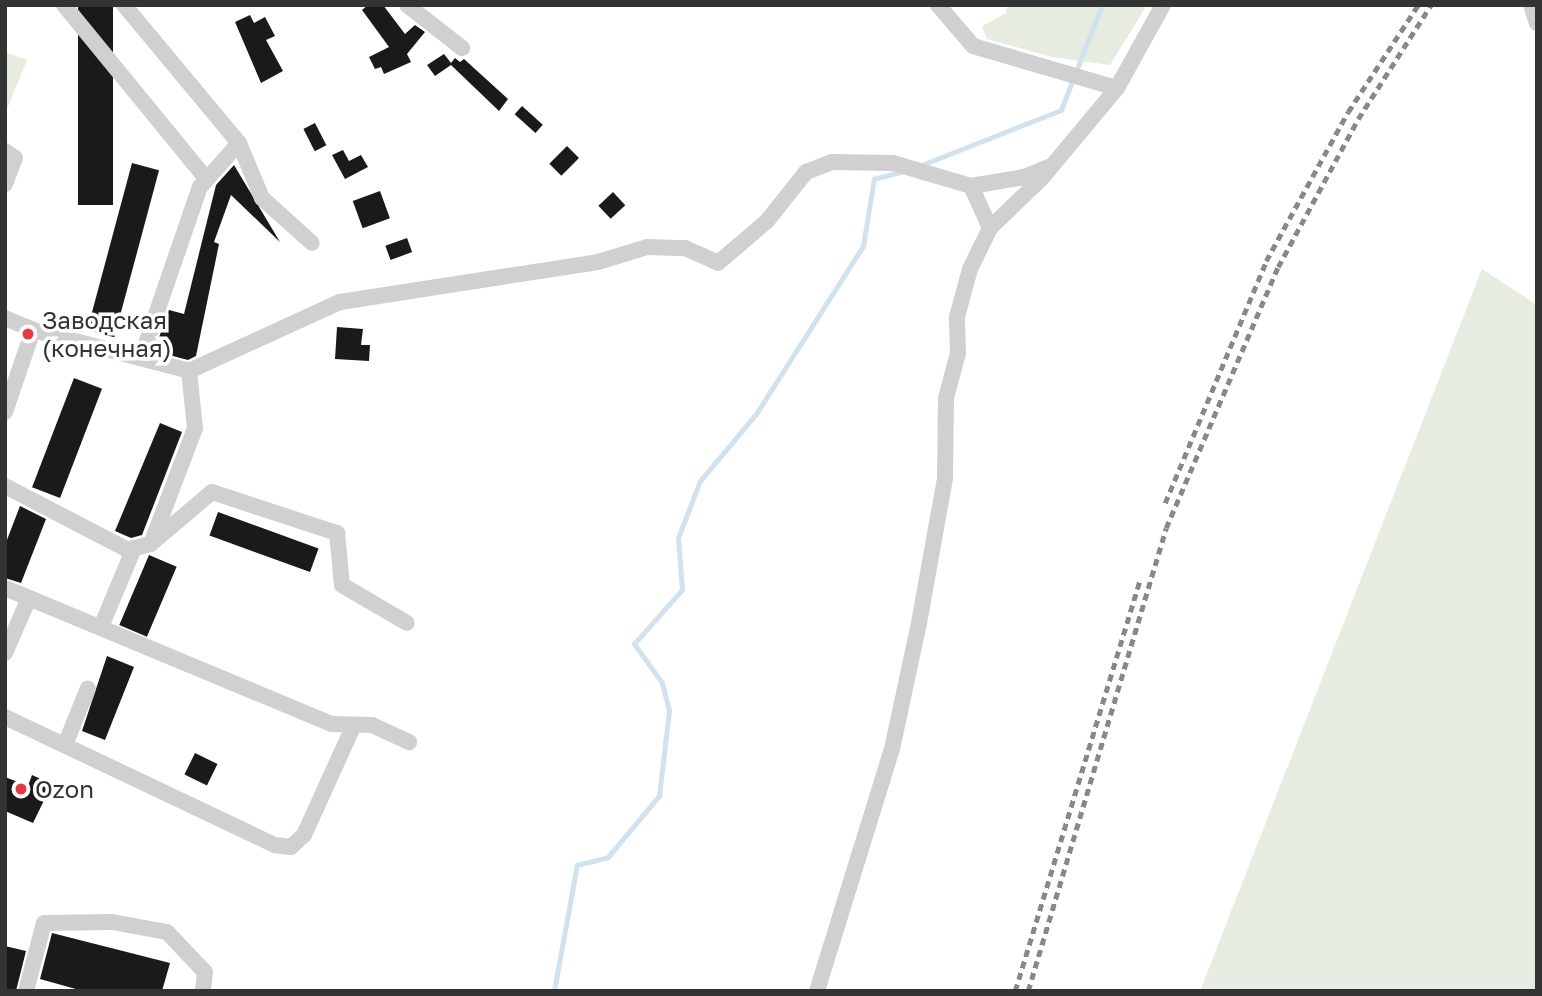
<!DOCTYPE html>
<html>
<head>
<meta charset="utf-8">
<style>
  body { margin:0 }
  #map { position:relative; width:1542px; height:996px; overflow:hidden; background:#fff; font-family:"Golos Text",sans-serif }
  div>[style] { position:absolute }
  .green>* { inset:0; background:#e6ecdf }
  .stream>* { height:4.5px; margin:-2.25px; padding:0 2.25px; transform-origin:2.25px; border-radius:2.25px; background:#cfe2ee }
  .building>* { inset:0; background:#1a1a1a; transform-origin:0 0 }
  .minor>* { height:16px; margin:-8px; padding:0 8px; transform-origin:8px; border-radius:8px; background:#d0d0d0 }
  .rail>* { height:4.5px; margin-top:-2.25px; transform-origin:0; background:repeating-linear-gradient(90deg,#888 0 7px,transparent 0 12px) }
  .dots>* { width:19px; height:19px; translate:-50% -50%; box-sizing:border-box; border:4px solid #fff; border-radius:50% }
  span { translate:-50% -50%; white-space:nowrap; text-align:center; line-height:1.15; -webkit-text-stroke:7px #fff; paint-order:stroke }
  .poi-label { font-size:24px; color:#333 }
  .left { translate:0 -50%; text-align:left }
  .frame { position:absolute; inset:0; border:7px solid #333; pointer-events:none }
</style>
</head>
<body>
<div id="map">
  <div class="green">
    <div style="clip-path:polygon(1007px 5px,1147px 5px,1110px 65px,1052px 57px,987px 39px,982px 26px,1006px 13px)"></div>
    <div style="clip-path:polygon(5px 52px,27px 60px,5px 114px)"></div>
    <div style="clip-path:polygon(1482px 269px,1537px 305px,1537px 991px,1200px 991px)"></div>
  </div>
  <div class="stream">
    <div style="left:919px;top:166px;width:153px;rotate:-21.5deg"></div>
    <div style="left:1061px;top:110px;width:113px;rotate:-68.7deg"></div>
    <div style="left:554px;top:991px;width:128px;rotate:-79.7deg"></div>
    <div style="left:577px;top:865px;width:32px;rotate:-14deg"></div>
    <div style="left:608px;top:857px;width:80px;rotate:-50.1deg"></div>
    <div style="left:659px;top:796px;width:86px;rotate:-83.3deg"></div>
    <div style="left:669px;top:711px;width:29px;rotate:-104deg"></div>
    <div style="left:662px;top:683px;width:48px;rotate:-125.7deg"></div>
    <div style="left:634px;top:644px;width:72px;rotate:-48.4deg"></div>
    <div style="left:682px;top:590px;width:52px;rotate:-94.4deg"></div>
    <div style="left:678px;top:538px;width:61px;rotate:-68.9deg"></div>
    <div style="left:700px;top:481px;width:87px;rotate:-50.1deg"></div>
    <div style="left:756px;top:414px;width:199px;rotate:-57.5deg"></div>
    <div style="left:863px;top:246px;width:68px;rotate:-80.7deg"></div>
    <div style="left:874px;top:179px;width:28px;rotate:-15deg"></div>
  </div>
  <div class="building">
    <div style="left:78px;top:5px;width:35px;height:200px"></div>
    <div style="clip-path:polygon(368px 5px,383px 5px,405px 34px,415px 25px,425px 32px,407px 54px,411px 62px,384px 74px,381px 67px,375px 69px,369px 57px,389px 47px,362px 10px)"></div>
    <div style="clip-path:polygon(250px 15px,254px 23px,265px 17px,275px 36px,266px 40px,283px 71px,261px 83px,235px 22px)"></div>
    <div style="clip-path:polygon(444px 54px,451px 63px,455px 58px,460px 62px,464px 59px,508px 99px,499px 111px,451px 65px,435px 76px,427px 65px)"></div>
    <div style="left:522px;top:106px;width:28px;height:11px;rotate:42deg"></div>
    <div style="left:315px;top:123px;width:25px;height:13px;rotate:63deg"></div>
    <div style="left:567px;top:146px;width:17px;height:25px;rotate:45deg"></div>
    <div style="clip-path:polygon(343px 150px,349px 161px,361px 155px,368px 167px,345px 179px,332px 155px)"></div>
    <div style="left:132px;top:163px;width:28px;height:173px;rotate:15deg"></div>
    <div style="clip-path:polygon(234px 165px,280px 242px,231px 195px,214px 242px,219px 244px,196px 356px,188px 360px,154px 351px,169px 310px,184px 314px,216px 185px)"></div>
    <div style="left:380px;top:191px;width:29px;height:29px;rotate:70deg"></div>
    <div style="left:613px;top:192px;width:18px;height:20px;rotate:47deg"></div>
    <div style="left:407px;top:238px;width:15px;height:23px;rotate:70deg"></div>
    <div style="clip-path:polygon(337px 327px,363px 329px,361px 345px,370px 345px,369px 361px,335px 359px)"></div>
    <div style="left:74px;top:378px;width:30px;height:117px;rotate:21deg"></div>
    <div style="clip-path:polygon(160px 423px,182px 432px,142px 535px,131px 538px,115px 531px)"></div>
    <div style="clip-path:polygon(20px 506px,46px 519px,21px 583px,5px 578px,5px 545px)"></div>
    <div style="left:218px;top:512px;width:107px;height:25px;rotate:20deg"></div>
    <div style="left:149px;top:555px;width:30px;height:76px;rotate:23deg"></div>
    <div style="clip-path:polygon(107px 656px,134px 667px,105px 740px,82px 731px)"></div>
    <div style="left:195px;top:753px;width:25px;height:24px;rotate:26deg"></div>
    <div style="clip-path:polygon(32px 775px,52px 784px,33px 823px,5px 811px,5px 777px,28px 786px)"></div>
    <div style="clip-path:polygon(52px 933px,170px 963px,162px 991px,83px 991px,40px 979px)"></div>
    <div style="clip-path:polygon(5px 946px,26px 951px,16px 991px,5px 991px)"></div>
  </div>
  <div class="minor">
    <div style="left:64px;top:5px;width:222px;rotate:50.7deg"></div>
    <div style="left:124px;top:5px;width:180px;rotate:50.2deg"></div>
    <div style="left:239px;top:143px;width:60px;rotate:67.3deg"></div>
    <div style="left:262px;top:198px;width:67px;rotate:42deg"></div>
    <div style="left:407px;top:5px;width:70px;rotate:38deg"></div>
    <div style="left:938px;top:5px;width:54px;rotate:49.5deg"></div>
    <div style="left:973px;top:46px;width:150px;rotate:16.3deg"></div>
    <div style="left:1531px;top:5px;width:19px;rotate:72deg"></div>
    <div style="left:5px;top:151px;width:12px;rotate:35deg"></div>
    <div style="left:15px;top:158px;width:28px;rotate:111deg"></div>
    <div style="left:990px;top:228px;width:46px;rotate:-114.3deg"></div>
    <div style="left:971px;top:186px;width:54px;rotate:-9.6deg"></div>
    <div style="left:1024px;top:177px;width:27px;rotate:-22deg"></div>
    <div style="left:5px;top:318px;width:30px;rotate:23deg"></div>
    <div style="left:33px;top:330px;width:161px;rotate:14.7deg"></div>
    <div style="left:142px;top:355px;width:178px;rotate:-71deg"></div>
    <div style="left:200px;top:187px;width:59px;rotate:-48.4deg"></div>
    <div style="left:189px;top:371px;width:166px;rotate:-24.6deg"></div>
    <div style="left:340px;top:302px;width:261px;rotate:-8.8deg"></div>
    <div style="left:598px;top:262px;width:51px;rotate:-17deg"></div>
    <div style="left:647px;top:247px;width:38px;rotate:2deg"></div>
    <div style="left:685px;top:248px;width:36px;rotate:24deg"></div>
    <div style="left:718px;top:263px;width:65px;rotate:-40.6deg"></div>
    <div style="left:767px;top:221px;width:63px;rotate:-51.5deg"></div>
    <div style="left:806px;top:172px;width:28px;rotate:-21deg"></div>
    <div style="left:832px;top:162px;width:61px;rotate:0.9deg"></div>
    <div style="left:893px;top:163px;width:81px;rotate:16.4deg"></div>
    <div style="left:5px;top:412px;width:87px;rotate:-71.1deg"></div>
    <div style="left:5px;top:486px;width:139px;rotate:27.5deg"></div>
    <div style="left:128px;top:550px;width:24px;rotate:-15deg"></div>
    <div style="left:151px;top:544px;width:124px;rotate:-69.2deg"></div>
    <div style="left:195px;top:428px;width:57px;rotate:-96deg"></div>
    <div style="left:153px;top:542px;width:77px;rotate:-40.3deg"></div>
    <div style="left:212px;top:492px;width:132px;rotate:18.2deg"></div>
    <div style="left:337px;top:533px;width:52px;rotate:84.5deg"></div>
    <div style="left:342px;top:585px;width:75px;rotate:30.3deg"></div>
    <div style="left:5px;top:588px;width:354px;rotate:22.6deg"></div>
    <div style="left:332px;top:724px;width:40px;rotate:1.4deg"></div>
    <div style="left:372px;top:725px;width:41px;rotate:24.7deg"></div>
    <div style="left:101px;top:627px;width:86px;rotate:-67.3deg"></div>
    <div style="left:5px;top:653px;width:60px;rotate:-66.4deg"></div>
    <div style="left:5px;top:717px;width:299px;rotate:25.4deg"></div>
    <div style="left:275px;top:845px;width:16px;rotate:7deg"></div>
    <div style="left:291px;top:847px;width:18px;rotate:-43deg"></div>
    <div style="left:304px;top:835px;width:121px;rotate:-65.6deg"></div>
    <div style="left:65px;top:745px;width:61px;rotate:-68deg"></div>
    <div style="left:26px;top:991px;width:70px;rotate:-75.2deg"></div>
    <div style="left:44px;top:923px;width:68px;rotate:-0.8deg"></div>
    <div style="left:112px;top:922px;width:56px;rotate:10.3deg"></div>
    <div style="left:167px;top:932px;width:55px;rotate:46.5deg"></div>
    <div style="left:205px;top:972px;width:19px;rotate:96deg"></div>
    <div style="left:817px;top:991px;width:253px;rotate:-72.8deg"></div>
    <div style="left:892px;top:749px;width:129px;rotate:-77.9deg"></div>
    <div style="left:919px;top:623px;width:147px;rotate:-79.8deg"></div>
    <div style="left:945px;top:478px;width:80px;rotate:-89.3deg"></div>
    <div style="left:946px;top:398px;width:47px;rotate:-75.1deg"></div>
    <div style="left:958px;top:353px;width:36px;rotate:-92deg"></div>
    <div style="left:957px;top:317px;width:50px;rotate:-74.8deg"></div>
    <div style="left:970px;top:269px;width:46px;rotate:-64deg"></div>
    <div style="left:990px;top:228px;width:72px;rotate:-43.9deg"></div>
    <div style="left:1042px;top:178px;width:117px;rotate:-50.2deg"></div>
    <div style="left:1117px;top:88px;width:95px;rotate:-61deg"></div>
  </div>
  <div class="rail">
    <div style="left:1165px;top:503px;width:262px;rotate:-67.3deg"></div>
    <div style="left:1266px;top:261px;width:170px;rotate:-61.2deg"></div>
    <div style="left:1348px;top:112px;width:128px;rotate:-56.8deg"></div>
    <div style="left:1015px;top:991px;width:430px;rotate:-73.1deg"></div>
    <div style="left:1028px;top:991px;width:483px;rotate:-73.4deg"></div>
    <div style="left:1166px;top:528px;width:284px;rotate:-66.8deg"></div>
    <div style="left:1278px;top:267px;width:168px;rotate:-61.6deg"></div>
    <div style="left:1358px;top:119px;width:135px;rotate:-57.4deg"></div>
  </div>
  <div class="dots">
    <div style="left:28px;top:334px;background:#e63946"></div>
    <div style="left:21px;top:789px;background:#e63946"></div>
  </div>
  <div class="poi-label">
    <span class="left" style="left:42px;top:334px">Заводская<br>(конечная)</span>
    <span class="left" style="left:35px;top:789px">Ozon</span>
  </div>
  <div class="frame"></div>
</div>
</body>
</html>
